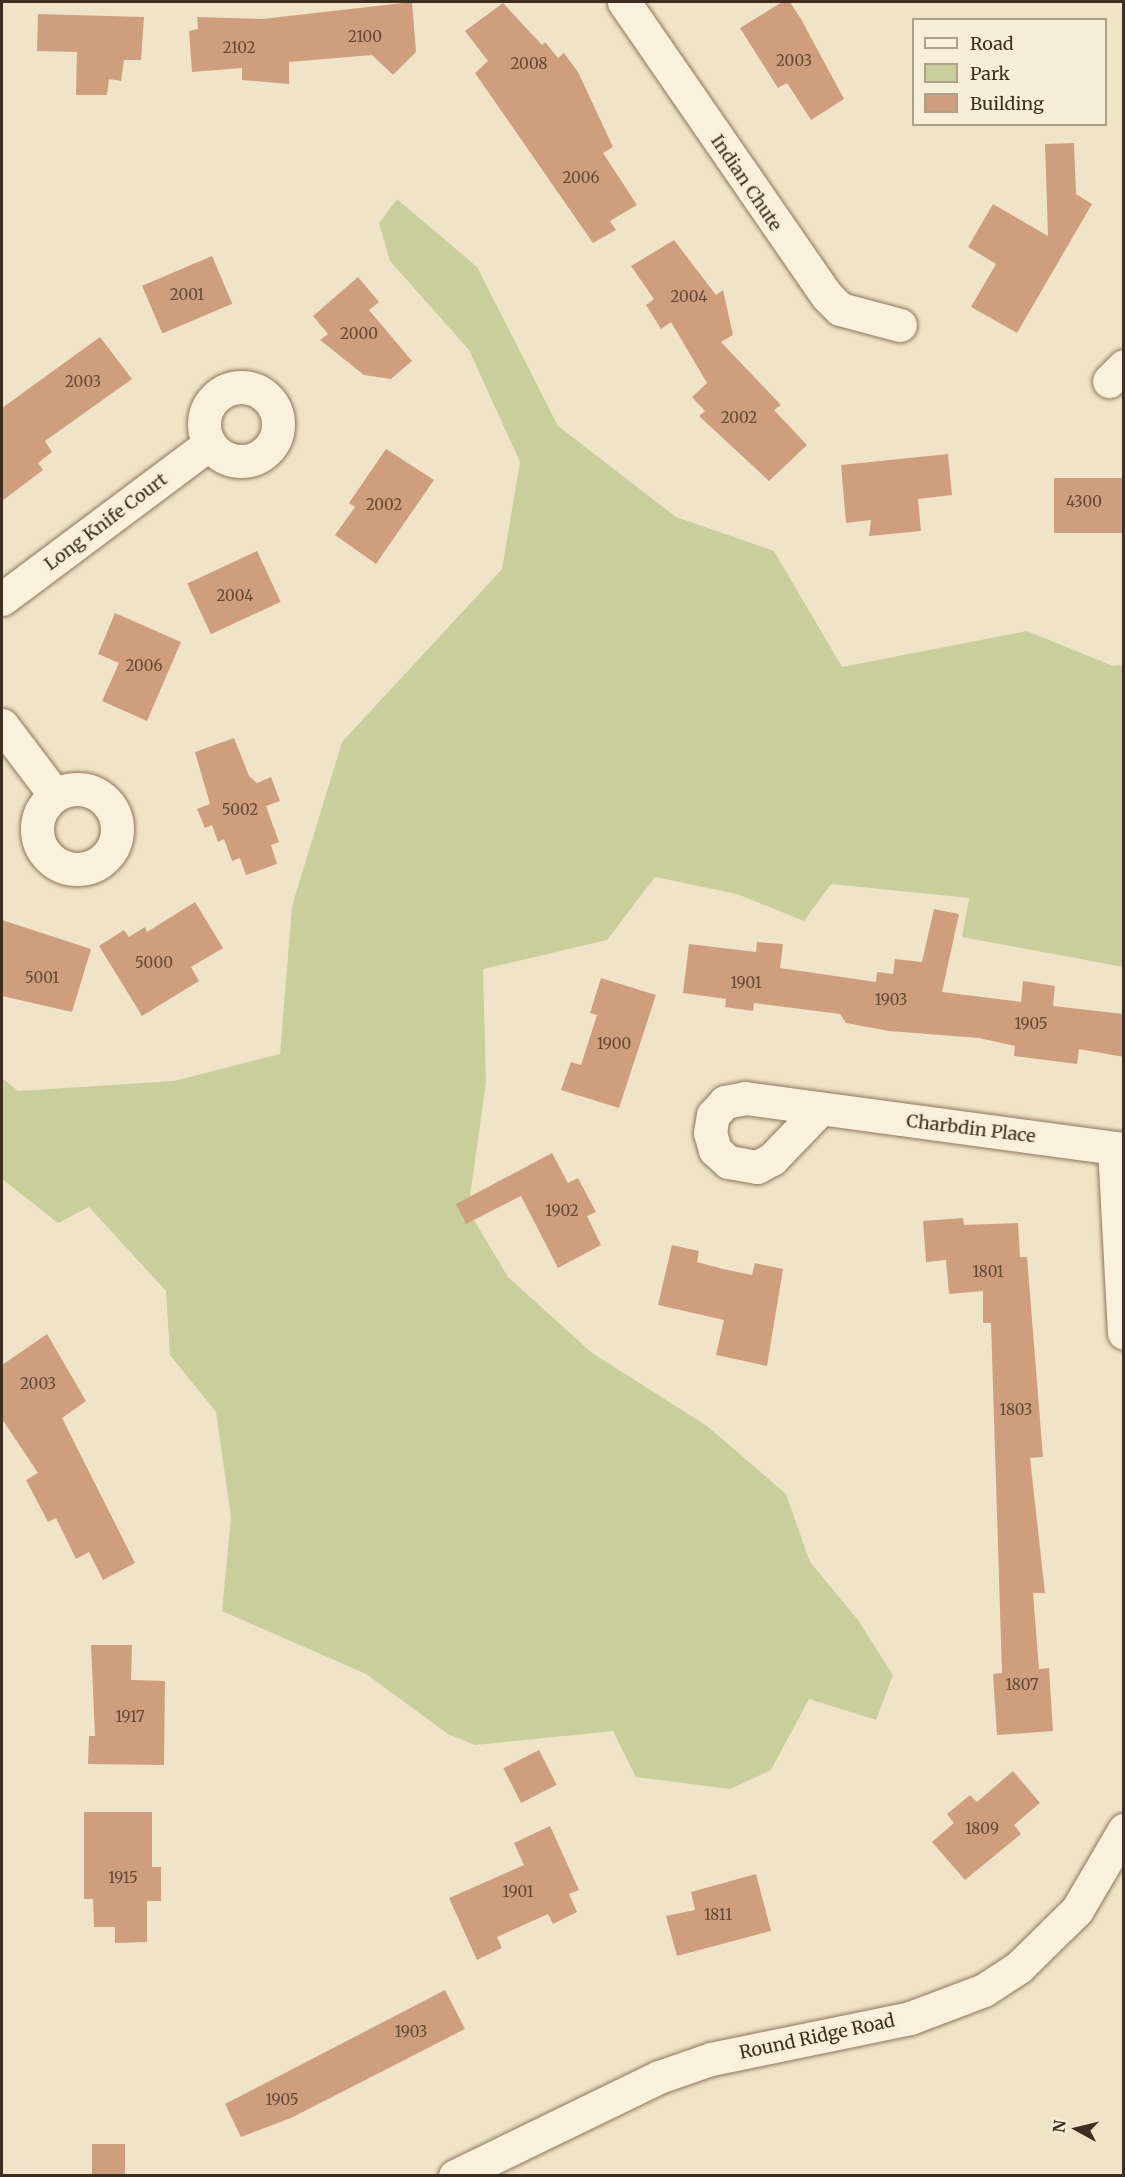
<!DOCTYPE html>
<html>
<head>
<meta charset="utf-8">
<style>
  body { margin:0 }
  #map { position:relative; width:1125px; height:2177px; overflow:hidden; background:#f0e4c8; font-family:Merriweather,serif }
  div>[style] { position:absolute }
  .green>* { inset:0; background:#c9cf9b }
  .building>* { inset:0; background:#cf9f7d; transform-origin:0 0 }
  .roads { filter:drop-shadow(0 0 2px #8d765c) drop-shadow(0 0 2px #8d765c) }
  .street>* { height:33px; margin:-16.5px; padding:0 16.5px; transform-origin:16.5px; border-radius:16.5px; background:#faf1dc }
  .street>.ring { margin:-16.5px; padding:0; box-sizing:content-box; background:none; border:33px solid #faf1dc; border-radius:50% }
  span { translate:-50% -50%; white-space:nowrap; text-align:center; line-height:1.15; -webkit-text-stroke:6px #f7eed8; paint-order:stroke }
  .number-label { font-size:15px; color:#624a37 }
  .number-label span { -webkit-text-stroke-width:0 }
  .street-label { font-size:18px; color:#3d2e20 }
  .frame { position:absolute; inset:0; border:3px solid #3d2e20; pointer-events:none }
  .legend { position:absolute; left:912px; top:18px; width:195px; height:108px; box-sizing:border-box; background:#f7eed8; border:2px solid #ada18e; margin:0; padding:8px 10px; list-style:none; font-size:18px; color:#3d2e20 }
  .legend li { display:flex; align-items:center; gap:12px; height:30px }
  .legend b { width:30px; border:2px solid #ada18e }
  .north { position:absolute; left:1047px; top:2099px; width:60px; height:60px; -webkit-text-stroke:4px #f7eed8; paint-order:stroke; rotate:278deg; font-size:16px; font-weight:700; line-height:24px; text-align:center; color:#3d2e20 }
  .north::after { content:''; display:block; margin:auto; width:21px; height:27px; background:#3d2e20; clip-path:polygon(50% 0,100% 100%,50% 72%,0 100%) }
</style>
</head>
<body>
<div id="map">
  <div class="green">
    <div style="clip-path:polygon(397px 199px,477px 267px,558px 426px,676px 517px,774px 551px,842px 667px,1027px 631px,1113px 666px,1123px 665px,1123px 967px,962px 937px,969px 898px,831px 884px,804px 921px,737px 894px,655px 877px,607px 940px,483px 969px,486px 1083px,468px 1210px,508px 1277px,592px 1353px,707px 1426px,786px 1494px,810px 1562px,858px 1620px,893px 1675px,876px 1720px,809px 1699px,771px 1770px,730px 1789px,636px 1777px,613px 1731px,475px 1745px,448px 1734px,366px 1674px,222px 1611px,231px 1517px,216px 1412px,170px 1355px,166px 1291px,89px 1207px,58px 1223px,2px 1179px,2px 1078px,18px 1091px,174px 1081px,280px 1054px,292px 906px,342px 742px,502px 569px,520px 462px,469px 350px,390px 261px,379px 223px)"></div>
  </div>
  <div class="building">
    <div style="clip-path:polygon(412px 2px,416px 52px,393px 75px,372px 55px,289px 62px,289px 84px,242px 80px,242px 68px,192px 72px,189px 31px,198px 29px,197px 17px,262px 19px)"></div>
    <div style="clip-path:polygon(782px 2px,790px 2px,801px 19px,844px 99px,811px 120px,787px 83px,778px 88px,740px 28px)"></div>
    <div style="clip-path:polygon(503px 3px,542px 45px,545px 42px,558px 58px,564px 53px,578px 72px,613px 147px,603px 153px,637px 205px,610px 221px,616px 230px,593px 243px,475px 73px,488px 61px,465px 31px)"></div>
    <div style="clip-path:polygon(38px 14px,144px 17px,141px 60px,124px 60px,121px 81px,109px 79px,107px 95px,76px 95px,77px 52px,37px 51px)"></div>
    <div style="clip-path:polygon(1074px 143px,1076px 194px,1092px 204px,1017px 333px,971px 307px,996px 264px,968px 247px,993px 204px,1048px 236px,1045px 144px)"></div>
    <div style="clip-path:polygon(674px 240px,716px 295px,723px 290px,733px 335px,721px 342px,781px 405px,774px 410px,807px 445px,769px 481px,699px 416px,705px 411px,692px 397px,707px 383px,671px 322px,661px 329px,646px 305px,654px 299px,631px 266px)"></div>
    <div style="left:212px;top:256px;width:52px;height:76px;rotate:67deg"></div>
    <div style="clip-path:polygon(358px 277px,379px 302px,369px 310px,412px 361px,391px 379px,364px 375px,320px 340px,328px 334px,313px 316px)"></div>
    <div style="clip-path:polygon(100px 337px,132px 379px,45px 441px,52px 452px,38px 463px,43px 470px,2px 501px,2px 408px)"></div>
    <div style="clip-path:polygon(386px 449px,434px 480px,376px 564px,335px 535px,355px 507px,349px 503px)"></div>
    <div style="clip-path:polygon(948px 454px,952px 495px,918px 499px,921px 531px,869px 536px,871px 520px,846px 523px,841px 465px)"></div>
    <div style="left:1124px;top:478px;width:55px;height:70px;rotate:90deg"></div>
    <div style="left:257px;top:551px;width:56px;height:77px;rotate:65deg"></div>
    <div style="clip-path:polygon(115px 613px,181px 642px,147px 721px,102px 701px,119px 663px,98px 654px)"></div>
    <div style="clip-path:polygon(234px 738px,249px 776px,257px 783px,271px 777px,280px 801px,266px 806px,279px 842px,271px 845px,277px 864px,246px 875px,240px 858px,232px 861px,224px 839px,218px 842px,212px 825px,205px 828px,197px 809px,210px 804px,195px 752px)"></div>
    <div style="clip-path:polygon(195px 902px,223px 948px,191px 967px,199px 981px,142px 1016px,99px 946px,124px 930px,129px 937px,145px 927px,147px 932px)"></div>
    <div style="clip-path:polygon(934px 909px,959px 914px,942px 992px,1021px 1002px,1023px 981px,1055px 986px,1053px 1006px,1124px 1014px,1124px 1057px,1079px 1049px,1077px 1064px,1014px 1056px,1015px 1046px,979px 1038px,889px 1031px,846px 1023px,840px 1014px,754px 1003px,753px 1011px,725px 1007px,726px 999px,683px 993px,689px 944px,756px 952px,757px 942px,783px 944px,780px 968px,876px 982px,877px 972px,893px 974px,895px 959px,922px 962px)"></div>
    <div style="clip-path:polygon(2px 920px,91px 949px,72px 1012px,2px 996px)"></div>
    <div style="clip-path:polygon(601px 978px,656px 995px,619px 1108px,561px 1090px,571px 1062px,581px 1065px,597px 1015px,590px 1013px)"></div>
    <div style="clip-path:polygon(552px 1153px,568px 1183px,578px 1178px,596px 1212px,587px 1216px,601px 1245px,558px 1268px,521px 1196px,466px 1224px,456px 1204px)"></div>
    <div style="clip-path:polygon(963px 1218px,964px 1225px,1018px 1223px,1020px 1257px,1027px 1257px,1043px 1457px,1030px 1458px,1045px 1593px,1033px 1593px,1039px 1669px,1049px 1668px,1053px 1731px,997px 1735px,993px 1674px,1002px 1673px,991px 1323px,983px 1323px,983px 1291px,949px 1294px,946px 1260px,926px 1262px,923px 1221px)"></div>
    <div style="clip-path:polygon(672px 1245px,699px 1251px,697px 1262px,723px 1269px,752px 1275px,755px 1263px,783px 1269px,767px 1366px,716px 1355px,724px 1320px,658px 1305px)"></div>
    <div style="clip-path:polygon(47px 1334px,86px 1401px,62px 1418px,135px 1563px,103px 1580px,89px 1552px,76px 1559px,56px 1518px,48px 1522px,26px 1480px,38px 1473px,2px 1419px,2px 1365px)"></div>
    <div style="clip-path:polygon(91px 1645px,132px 1645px,131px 1680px,165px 1681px,164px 1765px,88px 1764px,89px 1736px,95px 1736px)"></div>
    <div style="left:539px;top:1750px;width:39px;height:40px;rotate:63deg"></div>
    <div style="clip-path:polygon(1013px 1771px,1040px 1803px,1014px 1825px,1021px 1834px,965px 1880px,932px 1842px,954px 1823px,947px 1814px,970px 1795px,977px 1802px)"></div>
    <div style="clip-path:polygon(84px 1812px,152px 1812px,152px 1867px,161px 1867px,161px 1901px,147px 1901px,147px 1942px,115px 1943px,115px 1927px,94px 1927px,93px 1899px,84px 1899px)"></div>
    <div style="clip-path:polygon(550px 1826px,579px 1890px,569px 1894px,577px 1912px,553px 1924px,548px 1914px,497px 1937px,502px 1948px,477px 1960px,449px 1898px,524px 1865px,514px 1843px)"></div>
    <div style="clip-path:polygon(756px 1874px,771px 1931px,677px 1956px,666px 1916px,695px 1910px,691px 1892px)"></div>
    <div style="clip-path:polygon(445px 1990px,465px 2029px,291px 2118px,241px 2137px,225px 2104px)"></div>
    <div style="left:125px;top:2144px;width:31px;height:33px;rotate:90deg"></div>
  </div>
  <div class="roads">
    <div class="street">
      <div style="left:624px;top:2px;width:357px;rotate:55.4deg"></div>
      <div style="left:827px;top:296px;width:18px;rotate:45deg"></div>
      <div style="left:840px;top:309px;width:62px;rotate:14.9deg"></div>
      <div style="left:1109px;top:381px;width:21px;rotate:-45deg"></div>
      <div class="ring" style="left:204px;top:387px;width:41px;height:41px"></div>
      <div style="left:2px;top:599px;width:259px;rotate:-36.8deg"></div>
      <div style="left:2px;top:725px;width:88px;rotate:52.9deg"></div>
      <div class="ring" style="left:37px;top:789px;width:47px;height:47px"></div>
      <div style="left:820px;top:1109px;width:69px;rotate:133.8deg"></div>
      <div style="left:772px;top:1159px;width:17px;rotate:152deg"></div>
      <div style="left:757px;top:1167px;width:29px;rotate:-170deg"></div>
      <div style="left:728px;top:1162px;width:18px;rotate:-137deg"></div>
      <div style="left:715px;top:1150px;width:18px;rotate:-106deg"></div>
      <div style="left:710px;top:1133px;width:18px;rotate:-81deg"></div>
      <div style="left:713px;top:1115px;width:18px;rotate:-47deg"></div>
      <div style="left:725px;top:1102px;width:20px;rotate:-11deg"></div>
      <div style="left:745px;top:1098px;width:382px;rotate:7.7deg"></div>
      <div style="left:1114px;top:1148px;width:185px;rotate:86.9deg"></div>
      <div style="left:455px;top:2176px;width:227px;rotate:-25.9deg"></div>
      <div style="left:659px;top:2077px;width:55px;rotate:-19.1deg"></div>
      <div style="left:711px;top:2059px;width:203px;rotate:-11.6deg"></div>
      <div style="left:910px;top:2018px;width:79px;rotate:-20.7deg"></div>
      <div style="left:984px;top:1990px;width:42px;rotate:-33.3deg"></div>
      <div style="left:1019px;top:1967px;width:81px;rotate:-44.5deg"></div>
      <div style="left:1077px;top:1910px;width:93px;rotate:-59.6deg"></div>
    </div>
  </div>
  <div class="number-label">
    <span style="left:365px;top:37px">2100</span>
    <span style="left:239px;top:48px">2102</span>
    <span style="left:794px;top:61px">2003</span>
    <span style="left:529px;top:64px">2008</span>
    <span style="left:581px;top:178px">2006</span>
    <span style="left:187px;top:295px">2001</span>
    <span style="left:689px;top:297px">2004</span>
    <span style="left:359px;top:334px">2000</span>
    <span style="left:83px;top:382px">2003</span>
    <span style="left:739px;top:418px">2002</span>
    <span style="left:1084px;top:502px">4300</span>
    <span style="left:384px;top:505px">2002</span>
    <span style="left:235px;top:596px">2004</span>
    <span style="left:144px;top:666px">2006</span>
    <span style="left:240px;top:810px">5002</span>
    <span style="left:154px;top:963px">5000</span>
    <span style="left:42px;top:978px">5001</span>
    <span style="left:746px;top:983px">1901</span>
    <span style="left:891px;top:1000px">1903</span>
    <span style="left:1031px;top:1024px">1905</span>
    <span style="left:614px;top:1044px">1900</span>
    <span style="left:562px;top:1211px">1902</span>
    <span style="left:988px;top:1272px">1801</span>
    <span style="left:38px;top:1384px">2003</span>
    <span style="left:1016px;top:1410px">1803</span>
    <span style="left:1022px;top:1685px">1807</span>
    <span style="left:130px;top:1717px">1917</span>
    <span style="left:982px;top:1829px">1809</span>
    <span style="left:123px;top:1878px">1915</span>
    <span style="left:518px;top:1892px">1901</span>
    <span style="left:718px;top:1915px">1811</span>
    <span style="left:411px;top:2032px">1903</span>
    <span style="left:282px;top:2100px">1905</span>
  </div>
  <div class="street-label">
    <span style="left:746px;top:183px;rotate:56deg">Indian Chute</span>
    <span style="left:106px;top:522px;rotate:-37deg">Long Knife Court</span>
    <span style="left:971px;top:1129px;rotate:7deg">Charbdin Place</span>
    <span style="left:817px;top:2037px;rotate:-12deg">Round Ridge Road</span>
  </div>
  <div class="frame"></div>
  <ul class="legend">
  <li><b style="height:8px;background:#faf1dc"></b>Road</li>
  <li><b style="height:16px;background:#c9cf9b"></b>Park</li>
  <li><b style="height:16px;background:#cf9f7d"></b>Building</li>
  </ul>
  <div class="north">N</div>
</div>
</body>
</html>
